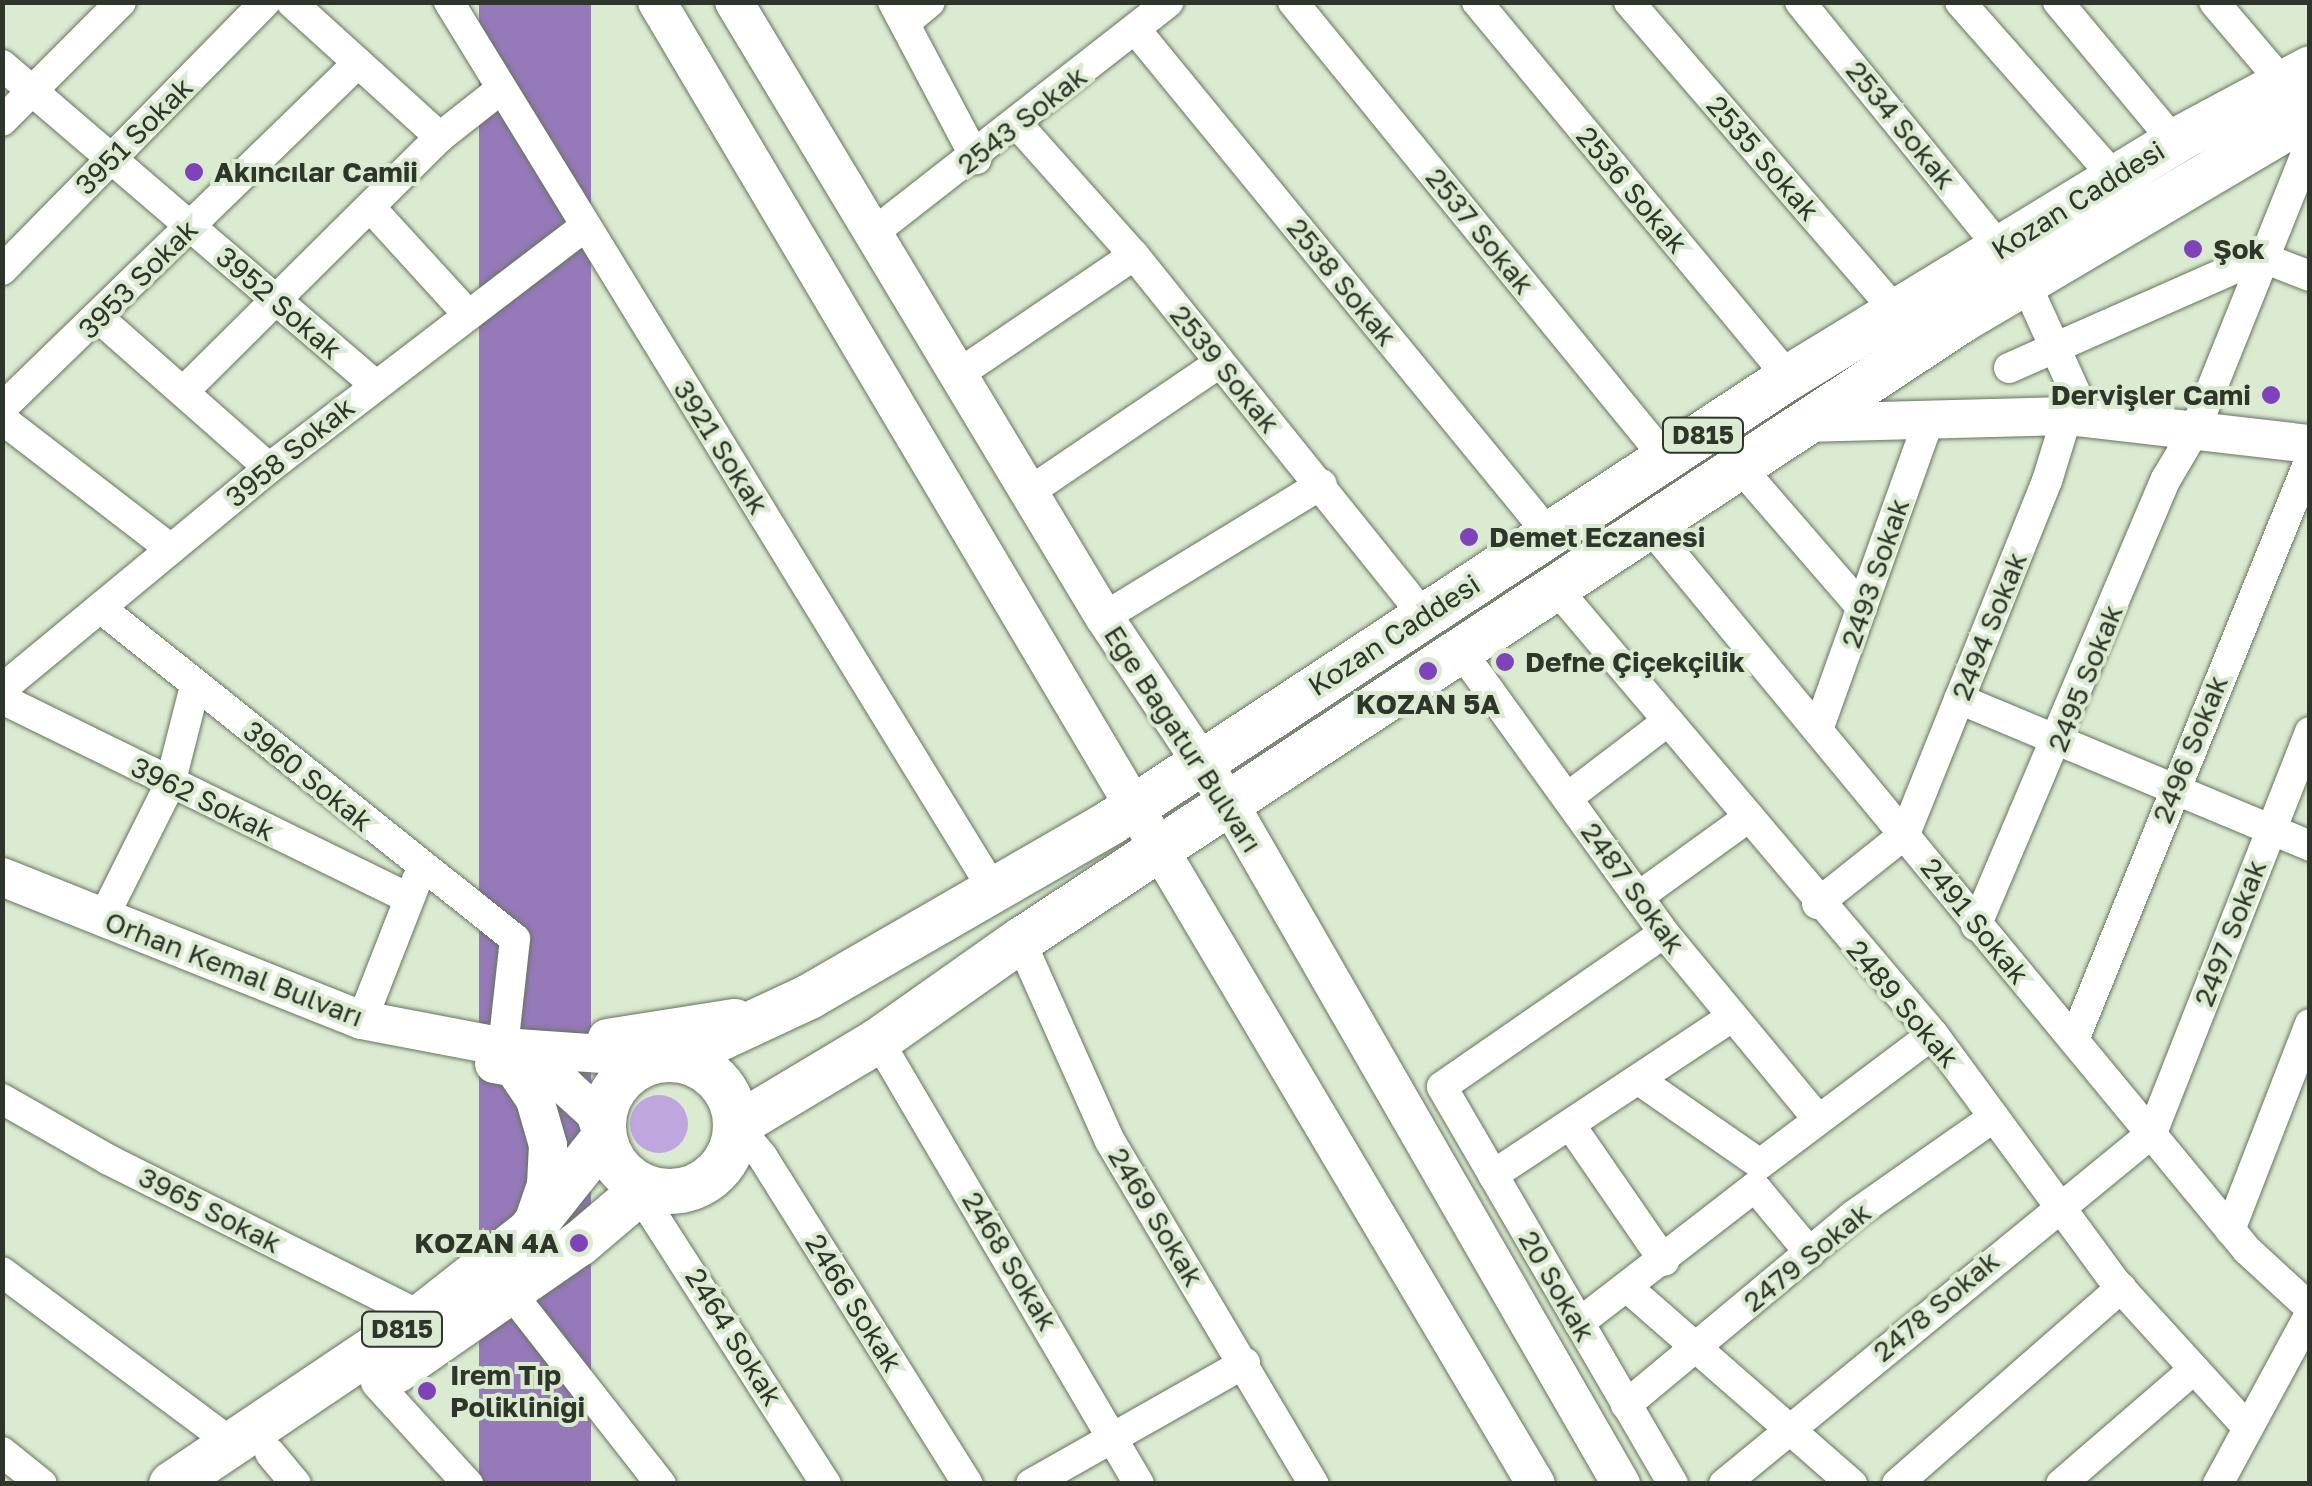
<!DOCTYPE html>
<html>
<head>
<meta charset="utf-8">
<style>
  body { margin:0 }
  #map { position:relative; width:2312px; height:1486px; overflow:hidden; background:#dbebd1; font-family:"Golos Text",sans-serif }
  div>[style] { position:absolute }
  .green>* { inset:0; background:#bfa6df }
  .round { border-radius:50% }
  .water>* { inset:0; background:#9579b8; transform-origin:0 0 }
  .roads { filter:drop-shadow(0 0 2px #66745d) drop-shadow(0 0 2px #66745d) }
  .minor>* { height:30px; margin:-15px; padding:0 15px; transform-origin:15px; border-radius:15px; background:#fff }
  .major>* { height:38px; margin:-19px; padding:0 19px; transform-origin:19px; border-radius:19px; background:#fff }
  .highway>* { height:45px; margin:-22.5px; padding:0 22.5px; transform-origin:22.5px; border-radius:22.5px; background:#fff }
  .highway>.ring { margin:-22.5px; padding:0; box-sizing:content-box; background:none; border:45px solid #fff; border-radius:50% }
  .dots>* { width:28px; height:28px; translate:-50% -50%; box-sizing:border-box; border:5px solid #dbebd1; border-radius:50% }
  span { translate:-50% -50%; white-space:nowrap; text-align:center; line-height:1.15; -webkit-text-stroke:8px #dbebd1; paint-order:stroke }
  .shield-label span { padding:2px 8px; background:#dbebd1; border:2px solid; border-radius:8px; -webkit-text-stroke-width:0 }
  .shield-label { font-size:25px; color:#2e352a; font-weight:700 }
  .street-label { font-size:28px; color:#2e352a }
  .poi-label { font-size:28px; color:#2e352a; font-weight:700 }
  .left { translate:0 -50%; text-align:left }
  .right { translate:-100% -50%; text-align:right }
  .frame { position:absolute; inset:0; border:5px solid #2e352a; pointer-events:none }
</style>
</head>
<body>
<div id="map">
  <div class="green">
    <div class="round" style="left:630px;top:1095px;width:58px;height:58px"></div>
  </div>
  <div class="water">
    <div style="left:479px;top:3px;width:112px;height:1720px"></div>
  </div>
  <div class="roads">
    <div class="minor">
      <div style="left:291px;top:2px;width:201px;rotate:42.2deg"></div>
      <div style="left:449px;top:2px;width:1043px;rotate:58.49deg"></div>
      <div style="left:893px;top:2px;width:178px;rotate:62.1deg"></div>
      <div style="left:1293px;top:2px;width:590px;rotate:50.78deg"></div>
      <div style="left:1477px;top:2px;width:487px;rotate:50.3deg"></div>
      <div style="left:1629px;top:2px;width:411px;rotate:49.2deg"></div>
      <div style="left:1800px;top:2px;width:317px;rotate:50.9deg"></div>
      <div style="left:1960px;top:2px;width:235px;rotate:48.6deg"></div>
      <div style="left:2058px;top:2px;width:181px;rotate:50.2deg"></div>
      <div style="left:2214px;top:2px;width:106px;rotate:49.6deg"></div>
      <div style="left:906px;top:22px;width:31px;rotate:-40deg"></div>
      <div style="left:1135px;top:29px;width:653px;rotate:50.66deg"></div>
      <div style="left:2px;top:65px;width:490px;rotate:40.6deg"></div>
      <div style="left:2px;top:121px;width:168px;rotate:-45deg"></div>
      <div style="left:1018px;top:125px;width:174px;rotate:48.3deg"></div>
      <div style="left:1134px;top:255px;width:464px;rotate:51.2deg"></div>
      <div style="left:370px;top:207px;width:142px;rotate:47.6deg"></div>
      <div style="left:873px;top:233px;width:375px;rotate:-38deg"></div>
      <div style="left:2px;top:270px;width:375px;rotate:-45.5deg"></div>
      <div style="left:2025px;top:282px;width:149px;rotate:65.5deg"></div>
      <div style="left:100px;top:319px;width:225px;rotate:41.4deg"></div>
      <div style="left:2009px;top:368px;width:275px;rotate:-23.8deg"></div>
      <div style="left:2261px;top:257px;width:53px;rotate:21.2deg"></div>
      <div style="left:960px;top:373px;width:210px;rotate:-34.1deg"></div>
      <div style="left:185px;top:390px;width:359px;rotate:-44.8deg"></div>
      <div style="left:440px;top:137px;width:78px;rotate:-38.2deg"></div>
      <div style="left:2px;top:408px;width:496px;rotate:-44.1deg"></div>
      <div style="left:2px;top:419px;width:213px;rotate:37.6deg"></div>
      <div style="left:1739px;top:466px;width:188px;rotate:49.1deg"></div>
      <div style="left:1029px;top:492px;width:228px;rotate:-34.1deg"></div>
      <div style="left:1649px;top:526px;width:939px;rotate:50.44deg"></div>
      <div style="left:2247px;top:1250px;width:86px;rotate:42.6deg"></div>
      <div style="left:1554px;top:586px;width:587px;rotate:49.77deg"></div>
      <div style="left:1933px;top:1034px;width:309px;rotate:53.7deg"></div>
      <div style="left:2116px;top:1283px;width:193px;rotate:47.7deg"></div>
      <div style="left:103px;top:610px;width:527px;rotate:38.61deg"></div>
      <div style="left:515px;top:939px;width:109px;rotate:96.3deg"></div>
      <div style="left:1104px;top:617px;width:255px;rotate:-31.4deg"></div>
      <div style="left:1460px;top:650px;width:349px;rotate:54.2deg"></div>
      <div style="left:1664px;top:933px;width:240px;rotate:50.4deg"></div>
      <div style="left:2px;top:689px;width:347px;rotate:-39.6deg"></div>
      <div style="left:269px;top:468px;width:398px;rotate:-37.4deg"></div>
      <div style="left:2px;top:699px;width:449px;rotate:26.1deg"></div>
      <div style="left:1959px;top:699px;width:381px;rotate:22.7deg"></div>
      <div style="left:1819px;top:727px;width:327px;rotate:-70.3deg"></div>
      <div style="left:1567px;top:798px;width:127px;rotate:-37.3deg"></div>
      <div style="left:1638px;top:897px;width:137px;rotate:-35.8deg"></div>
      <div style="left:1817px;top:904px;width:112px;rotate:-38.5deg"></div>
      <div style="left:1905px;top:834px;width:380px;rotate:-68.1deg"></div>
      <div style="left:2047px;top:481px;width:68px;rotate:-72.9deg"></div>
      <div style="left:102px;top:920px;width:152px;rotate:-63.4deg"></div>
      <div style="left:170px;top:784px;width:101px;rotate:-75.7deg"></div>
      <div style="left:1976px;top:926px;width:486px;rotate:-67deg"></div>
      <div style="left:2166px;top:479px;width:57px;rotate:-59.4deg"></div>
      <div style="left:2195px;top:430px;width:308px;rotate:-68.1deg"></div>
      <div style="left:1664px;top:933px;width:270px;rotate:145.3deg"></div>
      <div style="left:1442px;top:1087px;width:459px;rotate:59.8deg"></div>
      <div style="left:1020px;top:940px;width:220px;rotate:65.9deg"></div>
      <div style="left:1110px;top:1141px;width:399px;rotate:59.3deg"></div>
      <div style="left:362px;top:1020px;width:150px;rotate:-68.6deg"></div>
      <div style="left:878px;top:1040px;width:515px;rotate:59.55deg"></div>
      <div style="left:2074px;top:1040px;width:627px;rotate:-67.89deg"></div>
      <div style="left:1639px;top:1080px;width:147px;rotate:34.8deg"></div>
      <div style="left:1760px;top:1164px;width:216px;rotate:-36.9deg"></div>
      <div style="left:2px;top:1099px;width:123px;rotate:29.7deg"></div>
      <div style="left:109px;top:1160px;width:349px;rotate:26.6deg"></div>
      <div style="left:736px;top:1125px;width:40px;rotate:50deg"></div>
      <div style="left:762px;top:1156px;width:387px;rotate:57.9deg"></div>
      <div style="left:1571px;top:1126px;width:164px;rotate:55.4deg"></div>
      <div style="left:1493px;top:1175px;width:284px;rotate:-33.5deg"></div>
      <div style="left:639px;top:1193px;width:346px;rotate:57.3deg"></div>
      <div style="left:2230px;top:1230px;width:221px;rotate:-68.8deg"></div>
      <div style="left:2px;top:1272px;width:289px;rotate:36.7deg"></div>
      <div style="left:1628px;top:1288px;width:298px;rotate:41.2deg"></div>
      <div style="left:511px;top:1293px;width:243px;rotate:51.9deg"></div>
      <div style="left:1579px;top:1323px;width:222px;rotate:-37.7deg"></div>
      <div style="left:1755px;top:1187px;width:86px;rotate:50.2deg"></div>
      <div style="left:376px;top:1383px;width:137px;rotate:47.7deg"></div>
      <div style="left:1626px;top:1405px;width:297px;rotate:-39.8deg"></div>
      <div style="left:1854px;top:1215px;width:171px;rotate:-35deg"></div>
      <div style="left:2px;top:1452px;width:51px;rotate:38.7deg"></div>
      <div style="left:270px;top:1453px;width:40px;rotate:50deg"></div>
      <div style="left:1031px;top:1484px;width:246px;rotate:-29.5deg"></div>
      <div style="left:1724px;top:1484px;width:554px;rotate:-39.35deg"></div>
      <div style="left:2152px;top:1133px;width:431px;rotate:-68.5deg"></div>
      <div style="left:1897px;top:1484px;width:298px;rotate:-41.2deg"></div>
      <div style="left:2061px;top:1484px;width:176px;rotate:-40.8deg"></div>
      <div style="left:2218px;top:1484px;width:193px;rotate:-61.6deg"></div>
    </div>
    <div class="major">
      <div style="left:657px;top:2px;width:1723px;rotate:59.33deg"></div>
      <div style="left:734px;top:2px;width:718px;rotate:58.97deg"></div>
      <div style="left:1104px;top:617px;width:224px;rotate:56.1deg"></div>
      <div style="left:1229px;top:803px;width:786px;rotate:60.07deg"></div>
      <div style="left:1804px;top:423px;width:263px;rotate:-1.5deg"></div>
      <div style="left:2067px;top:416px;width:245px;rotate:6.6deg"></div>
      <div style="left:2px;top:877px;width:387px;rotate:21.7deg"></div>
      <div style="left:362px;top:1020px;width:144px;rotate:10.8deg"></div>
      <div style="left:503px;top:1047px;width:171px;rotate:4deg"></div>
      <div style="left:607px;top:1038px;width:130px;rotate:-8.9deg"></div>
      <div style="left:494px;top:1064px;width:46px;rotate:10.1deg"></div>
      <div style="left:539px;top:1072px;width:30px;rotate:28deg"></div>
      <div style="left:565px;top:1086px;width:40px;rotate:42deg"></div>
      <div style="left:595px;top:1113px;width:26px;rotate:72deg"></div>
      <div style="left:513px;top:1067px;width:40px;rotate:56deg"></div>
      <div style="left:535px;top:1100px;width:47px;rotate:73.9deg"></div>
      <div style="left:548px;top:1145px;width:40px;rotate:92.9deg"></div>
      <div style="left:546px;top:1185px;width:36px;rotate:109deg"></div>
    </div>
    <div class="highway">
      <div style="left:674px;top:1059px;width:149px;rotate:-25deg"></div>
      <div style="left:809px;top:996px;width:348px;rotate:-30deg"></div>
      <div style="left:1110px;top:822px;width:811px;rotate:-33.28deg"></div>
      <div style="left:1788px;top:377px;width:452px;rotate:-31.4deg"></div>
      <div style="left:2174px;top:141px;width:154px;rotate:-28.2deg"></div>
      <div class="ring" style="left:603px;top:1059px;width:87px;height:87px"></div>
      <div style="left:736px;top:1125px;width:165px;rotate:-30.9deg"></div>
      <div style="left:878px;top:1040px;width:174px;rotate:-35.2deg"></div>
      <div style="left:1020px;top:940px;width:1127px;rotate:-33.38deg"></div>
      <div style="left:1961px;top:320px;width:405px;rotate:-30.6deg"></div>
      <div style="left:396px;top:1370px;width:223px;rotate:-34.8deg"></div>
      <div style="left:579px;top:1243px;width:87px;rotate:-40.3deg"></div>
      <div style="left:171px;top:1484px;width:301px;rotate:-33.9deg"></div>
      <div style="left:421px;top:1316px;width:137px;rotate:-38.2deg"></div>
      <div style="left:529px;top:1231px;width:119px;rotate:-51.5deg"></div>
    </div>
  </div>
  <div class="dots">
    <div style="left:194px;top:172px;background:#7f43b9"></div>
    <div style="left:2193px;top:249px;background:#7f43b9"></div>
    <div style="left:2271px;top:395px;background:#7f43b9"></div>
    <div style="left:1469px;top:537px;background:#7f43b9"></div>
    <div style="left:1505px;top:662px;background:#7f43b9"></div>
    <div style="left:1428px;top:671px;background:#7f43b9"></div>
    <div style="left:579px;top:1243px;background:#7f43b9"></div>
    <div style="left:427px;top:1391px;background:#7f43b9"></div>
  </div>
  <div class="shield-label">
    <span style="left:1703px;top:435px">D815</span>
    <span style="left:402px;top:1329px">D815</span>
  </div>
  <div class="street-label">
    <span style="left:1022px;top:120px;rotate:-38deg">2543 Sokak</span>
    <span style="left:1901px;top:125px;rotate:51deg">2534 Sokak</span>
    <span style="left:134px;top:136px;rotate:-45deg">3951 Sokak</span>
    <span style="left:1763px;top:158px;rotate:49deg">2535 Sokak</span>
    <span style="left:1632px;top:190px;rotate:50deg">2536 Sokak</span>
    <span style="left:2078px;top:200px;rotate:-32deg">Kozan Caddesi</span>
    <span style="left:1480px;top:231px;rotate:51deg">2537 Sokak</span>
    <span style="left:138px;top:279px;rotate:-45deg">3953 Sokak</span>
    <span style="left:1342px;top:282px;rotate:51deg">2538 Sokak</span>
    <span style="left:279px;top:303px;rotate:41deg">3952 Sokak</span>
    <span style="left:1225px;top:369px;rotate:51deg">2539 Sokak</span>
    <span style="left:721px;top:447px;rotate:58deg">3921 Sokak</span>
    <span style="left:290px;top:452px;rotate:-39deg">3958 Sokak</span>
    <span style="left:1875px;top:573px;rotate:-71deg">2493 Sokak</span>
    <span style="left:1989px;top:626px;rotate:-68deg">2494 Sokak</span>
    <span style="left:1394px;top:635px;rotate:-33deg">Kozan Caddesi</span>
    <span style="left:2085px;top:678px;rotate:-68deg">2495 Sokak</span>
    <span style="left:1183px;top:739px;rotate:57deg">Ege Bağatur Bulvarı</span>
    <span style="left:2190px;top:749px;rotate:-68deg">2496 Sokak</span>
    <span style="left:308px;top:776px;rotate:39deg">3960 Sokak</span>
    <span style="left:203px;top:799px;rotate:26deg">3962 Sokak</span>
    <span style="left:1633px;top:888px;rotate:54deg">2487 Sokak</span>
    <span style="left:1975px;top:921px;rotate:51deg">2491 Sokak</span>
    <span style="left:2230px;top:933px;rotate:-69deg">2497 Sokak</span>
    <span style="left:234px;top:969px;rotate:21deg">Orhan Kemal Bulvarı</span>
    <span style="left:1903px;top:1004px;rotate:50deg">2489 Sokak</span>
    <span style="left:210px;top:1210px;rotate:27deg">3965 Sokak</span>
    <span style="left:1156px;top:1217px;rotate:59deg">2469 Sokak</span>
    <span style="left:1807px;top:1257px;rotate:-39deg">2479 Sokak</span>
    <span style="left:1010px;top:1261px;rotate:59deg">2468 Sokak</span>
    <span style="left:1557px;top:1286px;rotate:60deg">20 Sokak</span>
    <span style="left:854px;top:1303px;rotate:58deg">2466 Sokak</span>
    <span style="left:1936px;top:1306px;rotate:-40deg">2478 Sokak</span>
    <span style="left:734px;top:1337px;rotate:58deg">2464 Sokak</span>
  </div>
  <div class="poi-label">
    <span class="left" style="left:214px;top:172px">Akıncılar Camii</span>
    <span class="left" style="left:2213px;top:249px">Şok</span>
    <span class="right" style="left:2251px;top:395px">Dervişler Cami</span>
    <span class="left" style="left:1489px;top:537px">Demet Eczanesi</span>
    <span class="left" style="left:1525px;top:662px">Defne Çiçekçilik</span>
    <span style="left:1428px;top:704px">KOZAN 5A</span>
    <span class="right" style="left:559px;top:1243px">KOZAN 4A</span>
    <span class="left" style="left:450px;top:1391px">Irem Tıp<br>Poliklinigi</span>
  </div>
  <div class="frame"></div>
</div>
</body>
</html>
